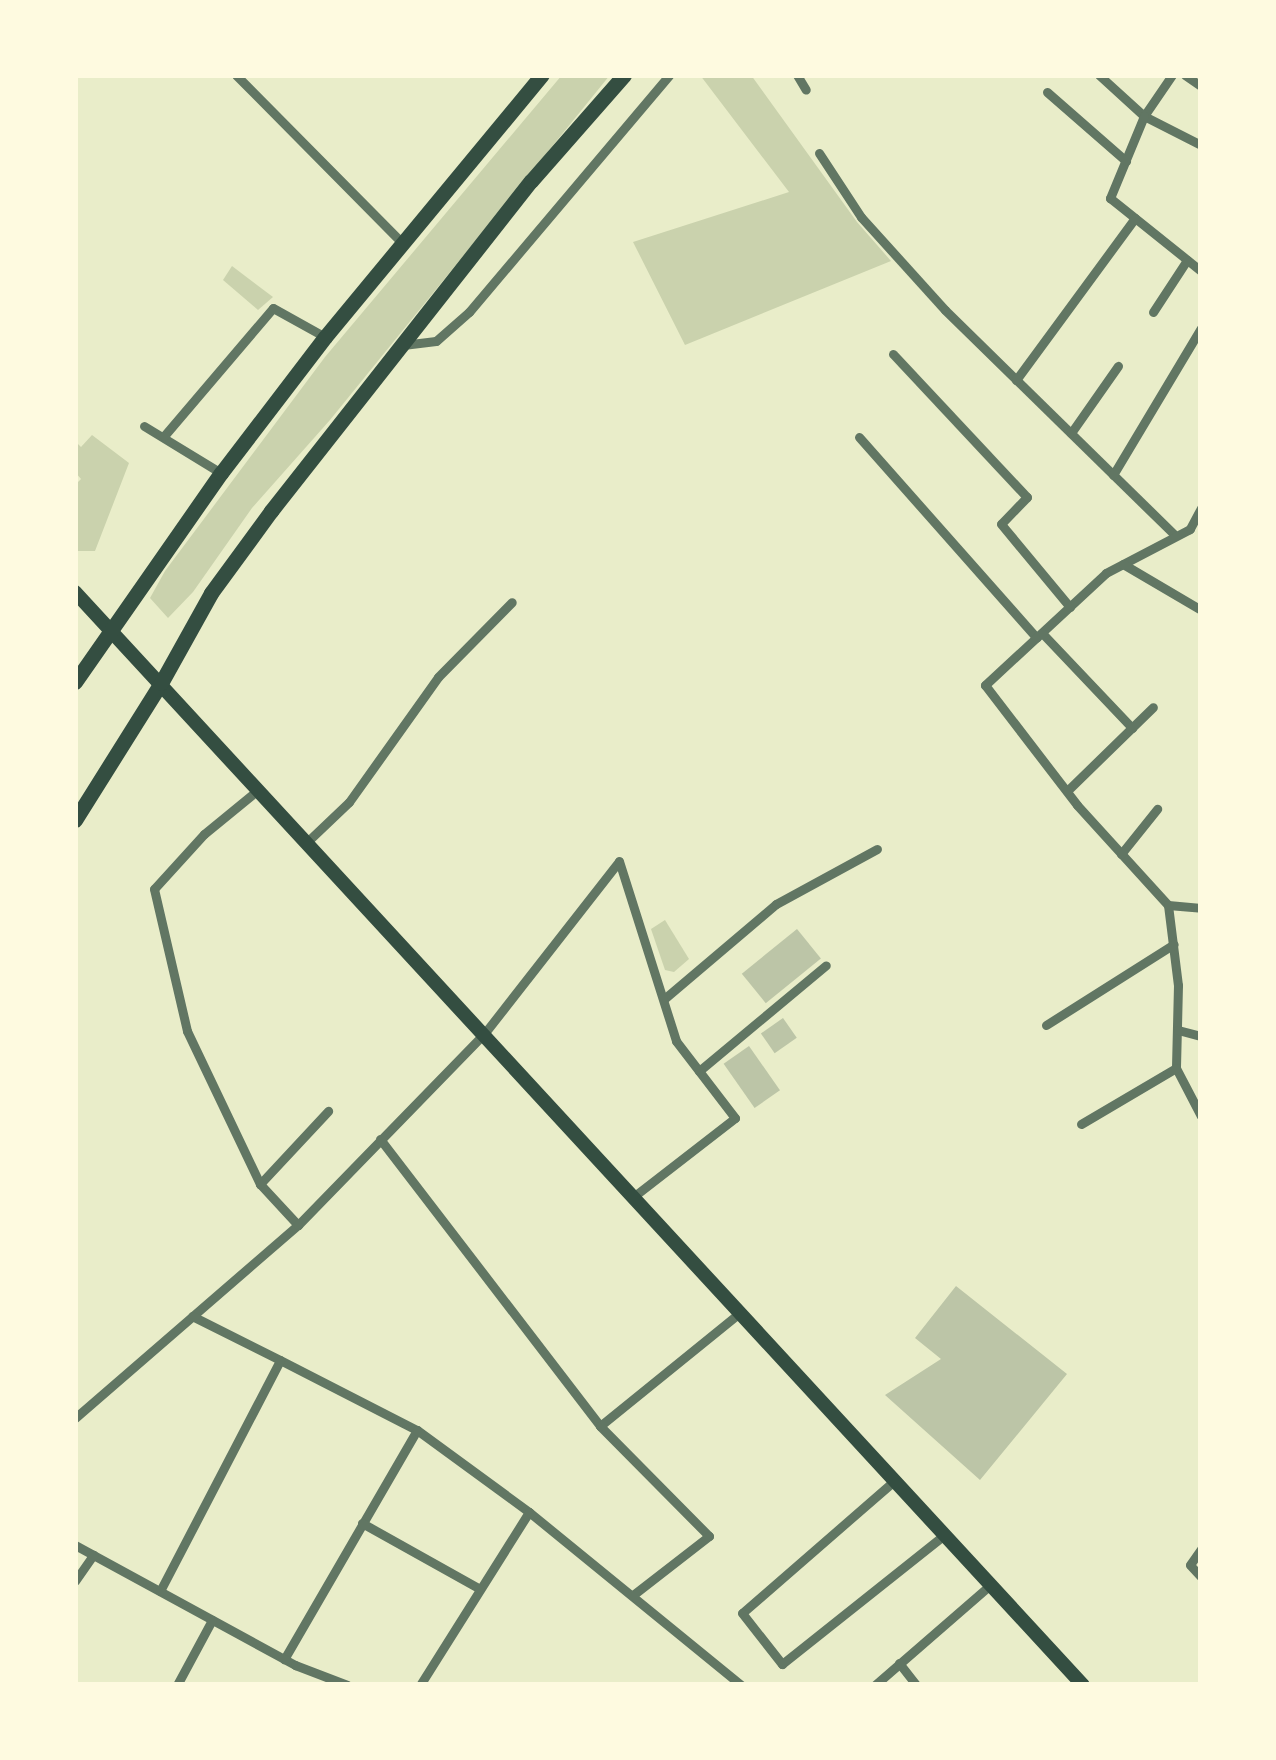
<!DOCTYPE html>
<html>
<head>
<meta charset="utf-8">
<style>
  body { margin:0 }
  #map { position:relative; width:1276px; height:1760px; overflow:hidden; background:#e9edc9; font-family:"Source Sans 3",sans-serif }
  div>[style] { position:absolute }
  .green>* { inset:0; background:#cad2ad }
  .building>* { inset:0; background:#bcc5a7; transform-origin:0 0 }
  .minor>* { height:9px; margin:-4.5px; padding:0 4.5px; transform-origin:4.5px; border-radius:4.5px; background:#617663 }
  .primary>* { height:14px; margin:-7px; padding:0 7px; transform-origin:7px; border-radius:7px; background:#344e41 }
  .trunk>* { height:15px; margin:-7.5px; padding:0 7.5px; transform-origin:7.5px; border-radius:7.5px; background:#344e41 }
  span { translate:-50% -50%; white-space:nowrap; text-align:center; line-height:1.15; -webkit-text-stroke:8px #fefae0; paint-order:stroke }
  .frame { position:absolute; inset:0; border:78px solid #fefae0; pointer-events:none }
</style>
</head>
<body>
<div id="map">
  <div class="green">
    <div style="clip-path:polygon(562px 75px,610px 75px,330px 420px,252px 508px,193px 592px,168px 618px,150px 598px,165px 571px,325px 357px)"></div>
    <div style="clip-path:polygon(700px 75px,751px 75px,857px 222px,891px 261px,685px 345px,633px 242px,789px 192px)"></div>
    <div style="clip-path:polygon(232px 266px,273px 297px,258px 310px,223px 280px)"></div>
    <div style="clip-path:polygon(92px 435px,129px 463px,95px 551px,75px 551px,75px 485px,81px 479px,75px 472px,75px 441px,81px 447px)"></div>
    <div style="clip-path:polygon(665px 920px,689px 959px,674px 972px,665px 970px,651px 929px)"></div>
  </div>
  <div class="building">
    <div style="left:797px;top:929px;width:38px;height:71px;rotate:51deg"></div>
    <div style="left:783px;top:1018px;width:24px;height:27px;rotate:55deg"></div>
    <div style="left:749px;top:1046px;width:54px;height:31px;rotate:55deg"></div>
    <div style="clip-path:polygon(956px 1286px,1067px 1374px,980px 1480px,885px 1395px,941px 1359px,915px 1338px)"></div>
  </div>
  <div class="minor">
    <div style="left:236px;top:75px;width:236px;rotate:45.3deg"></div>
    <div style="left:797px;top:75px;width:17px;rotate:59deg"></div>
    <div style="left:1099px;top:75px;width:61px;rotate:42.3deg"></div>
    <div style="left:1144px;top:116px;width:64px;rotate:27deg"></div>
    <div style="left:1172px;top:75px;width:50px;rotate:124.3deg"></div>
    <div style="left:1144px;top:116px;width:89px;rotate:112.5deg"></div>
    <div style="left:1110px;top:198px;width:117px;rotate:38.7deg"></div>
    <div style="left:1185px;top:75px;width:19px;rotate:35deg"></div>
    <div style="left:1047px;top:92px;width:105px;rotate:41.1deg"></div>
    <div style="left:819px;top:153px;width:77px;rotate:56.7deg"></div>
    <div style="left:861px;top:217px;width:125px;rotate:47.9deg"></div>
    <div style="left:945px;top:310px;width:320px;rotate:44.4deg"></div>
    <div style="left:1153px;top:312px;width:62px;rotate:-56.8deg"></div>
    <div style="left:403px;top:345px;width:33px;rotate:-7deg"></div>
    <div style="left:436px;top:341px;width:44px;rotate:-41.3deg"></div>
    <div style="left:469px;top:312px;width:310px;rotate:-49.8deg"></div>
    <div style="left:893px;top:354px;width:196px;rotate:46.9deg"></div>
    <div style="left:1027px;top:497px;width:37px;rotate:134deg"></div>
    <div style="left:1001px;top:524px;width:108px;rotate:50.3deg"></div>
    <div style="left:1016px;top:380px;width:201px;rotate:-53.7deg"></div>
    <div style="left:144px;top:426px;width:90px;rotate:31.4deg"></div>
    <div style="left:1071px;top:433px;width:82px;rotate:-55deg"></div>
    <div style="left:164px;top:436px;width:168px;rotate:-49.6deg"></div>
    <div style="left:273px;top:308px;width:60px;rotate:29.1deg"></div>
    <div style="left:859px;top:437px;width:268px;rotate:48.5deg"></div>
    <div style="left:1113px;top:475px;width:171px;rotate:-59.1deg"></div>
    <div style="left:1201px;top:508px;width:24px;rotate:118deg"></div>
    <div style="left:1190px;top:529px;width:95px;rotate:152.4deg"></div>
    <div style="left:1106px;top:573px;width:165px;rotate:137.2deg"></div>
    <div style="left:985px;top:685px;width:151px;rotate:52.5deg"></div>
    <div style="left:1077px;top:805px;width:135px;rotate:47.7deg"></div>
    <div style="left:1168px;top:905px;width:81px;rotate:82.9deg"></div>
    <div style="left:1178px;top:985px;width:83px;rotate:91.4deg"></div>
    <div style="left:1176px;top:1068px;width:54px;rotate:62.5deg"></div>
    <div style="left:1123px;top:564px;width:91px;rotate:30.5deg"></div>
    <div style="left:1042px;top:633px;width:131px;rotate:46.5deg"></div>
    <div style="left:259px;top:789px;width:71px;rotate:140.7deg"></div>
    <div style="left:204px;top:834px;width:74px;rotate:132.3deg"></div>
    <div style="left:154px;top:889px;width:146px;rotate:76.9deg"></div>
    <div style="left:187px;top:1031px;width:170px;rotate:64.5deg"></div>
    <div style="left:260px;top:1184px;width:56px;rotate:47.2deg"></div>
    <div style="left:1067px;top:791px;width:120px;rotate:-44.3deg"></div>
    <div style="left:307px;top:842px;width:58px;rotate:-43.6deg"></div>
    <div style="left:349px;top:802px;width:153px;rotate:-54.5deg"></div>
    <div style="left:438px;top:677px;width:105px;rotate:-45.4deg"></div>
    <div style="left:1121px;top:854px;width:58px;rotate:-51.3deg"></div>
    <div style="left:1168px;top:905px;width:33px;rotate:5deg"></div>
    <div style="left:664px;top:999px;width:147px;rotate:-40.3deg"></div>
    <div style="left:776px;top:904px;width:115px;rotate:-28.6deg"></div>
    <div style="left:1046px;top:1025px;width:151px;rotate:-32.3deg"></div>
    <div style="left:1178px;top:1030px;width:24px;rotate:15deg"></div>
    <div style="left:699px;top:1071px;width:165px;rotate:-39.8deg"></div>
    <div style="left:1081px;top:1124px;width:110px;rotate:-30.5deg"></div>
    <div style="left:380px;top:1139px;width:362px;rotate:52.5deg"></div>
    <div style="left:600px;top:1426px;width:155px;rotate:45.3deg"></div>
    <div style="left:709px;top:1536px;width:96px;rotate:142.2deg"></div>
    <div style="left:260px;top:1184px;width:100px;rotate:-47deg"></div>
    <div style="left:280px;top:1360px;width:154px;rotate:27.1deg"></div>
    <div style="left:417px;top:1430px;width:265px;rotate:120.1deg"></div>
    <div style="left:75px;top:1418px;width:295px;rotate:-40.9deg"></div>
    <div style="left:298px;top:1225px;width:267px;rotate:-45.8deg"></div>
    <div style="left:484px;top:1034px;width:219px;rotate:-52deg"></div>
    <div style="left:619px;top:861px;width:189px;rotate:72.4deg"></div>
    <div style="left:676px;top:1041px;width:97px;rotate:52.5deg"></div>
    <div style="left:735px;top:1118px;width:129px;rotate:142.2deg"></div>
    <div style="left:600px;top:1426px;width:181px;rotate:-39deg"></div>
    <div style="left:417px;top:1430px;width:139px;rotate:36.2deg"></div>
    <div style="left:529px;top:1512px;width:204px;rotate:122.2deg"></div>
    <div style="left:894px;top:1481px;width:201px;rotate:139deg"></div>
    <div style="left:742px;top:1613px;width:65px;rotate:51.9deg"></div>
    <div style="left:782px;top:1664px;width:207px;rotate:-38.5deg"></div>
    <div style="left:529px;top:1512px;width:274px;rotate:39.2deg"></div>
    <div style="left:362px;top:1523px;width:135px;rotate:29.2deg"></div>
    <div style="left:75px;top:1545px;width:251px;rotate:28.6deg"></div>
    <div style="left:295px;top:1665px;width:56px;rotate:21deg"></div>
    <div style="left:1201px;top:1549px;width:19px;rotate:125deg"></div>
    <div style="left:1190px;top:1565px;width:16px;rotate:47deg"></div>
    <div style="left:75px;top:1581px;width:32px;rotate:-55deg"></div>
    <div style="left:160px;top:1591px;width:260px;rotate:-62.5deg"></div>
    <div style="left:280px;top:1360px;width:98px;rotate:-153.4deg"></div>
    <div style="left:899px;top:1663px;width:28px;rotate:52deg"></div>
    <div style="left:177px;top:1685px;width:74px;rotate:-61.7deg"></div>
    <div style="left:875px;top:1685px;width:152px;rotate:-41deg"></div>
  </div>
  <div class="primary">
    <div style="left:75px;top:592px;width:1487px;rotate:47.32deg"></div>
  </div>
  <div class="trunk">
    <div style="left:75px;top:682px;width:255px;rotate:-55.1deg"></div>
    <div style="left:221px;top:473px;width:171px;rotate:-52.6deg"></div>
    <div style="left:325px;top:337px;width:340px;rotate:-50.4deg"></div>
    <div style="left:75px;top:820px;width:162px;rotate:-57.9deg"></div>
    <div style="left:161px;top:683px;width:103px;rotate:-60.9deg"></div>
    <div style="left:211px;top:593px;width:102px;rotate:-53.8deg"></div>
    <div style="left:271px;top:511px;width:420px;rotate:-51.8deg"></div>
    <div style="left:531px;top:181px;width:141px;rotate:-48.7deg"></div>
  </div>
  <div class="frame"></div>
</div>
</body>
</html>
